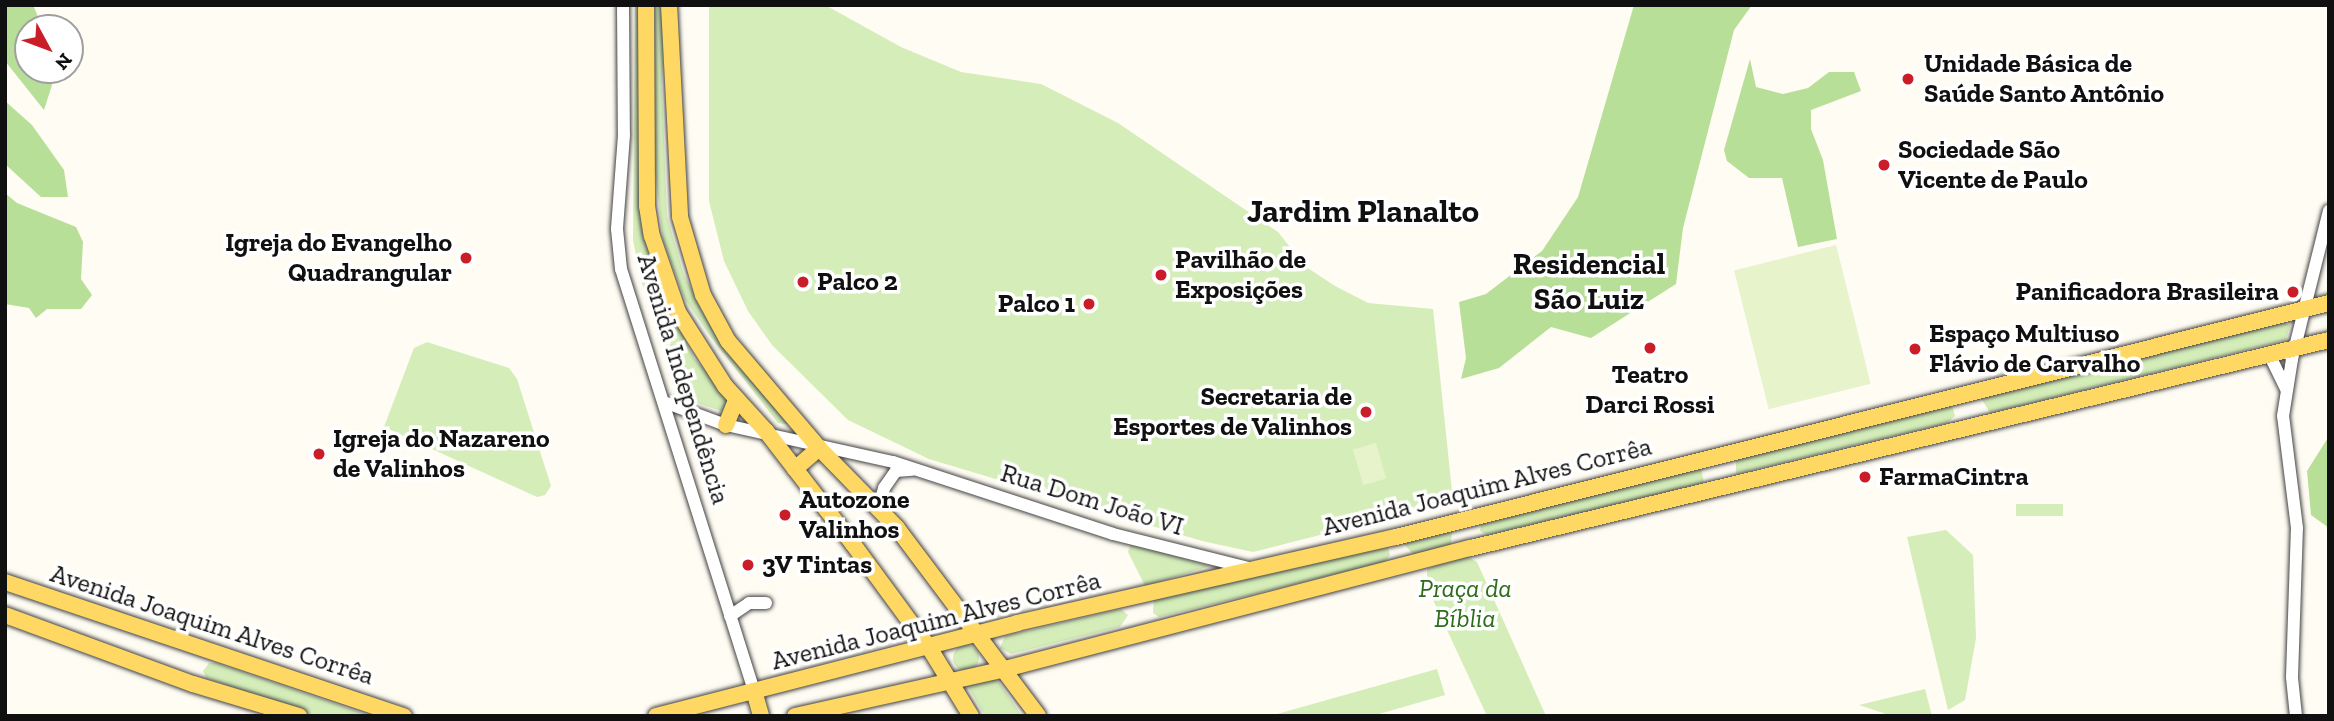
<!DOCTYPE html>
<html>
<head>
<meta charset="utf-8">
<style>
  body { margin:0 }
  #map { position:relative; width:2334px; height:721px; overflow:hidden; background:#fffcf3; font-family:"Zilla Slab",serif }
  div>[style] { position:absolute }
  .green>* { inset:0; background:#d4edb9; transform-origin:0 0 }
  .round { border-radius:50% }
  .forest>* { inset:0; background:#b8df97 }
  .pitch>* { inset:0; background:#e6f3cb; transform-origin:0 0 }
  .roads { filter:drop-shadow(0 0 2px #434343) drop-shadow(0 0 2px #434343) }
  .minor>* { height:12px; margin:-6px; padding:0 6px; transform-origin:6px; border-radius:6px; background:#fff }
  .major>* { height:16px; margin:-8px; padding:0 8px; transform-origin:8px; border-radius:8px; background:#ffd863 }
  .dots>* { width:19px; height:19px; translate:-50% -50%; box-sizing:border-box; border:4px solid #fff; border-radius:50% }
  span { translate:-50% -50%; white-space:nowrap; text-align:center; line-height:1.15; -webkit-text-stroke:7px #fff; paint-order:stroke }
  .poi-label { font-size:26px; color:#101010; font-weight:700 }
  .left { translate:0 -50%; text-align:left }
  .right { translate:-100% -50%; text-align:right }
  .street-label { font-size:26px; color:#101010 }
  .park-label { font-size:26px; color:#2c6d1a; font-style:italic }
  .quarter-label { font-size:30px; color:#101010; font-weight:700 }
  .district-label { font-size:33px; color:#101010; font-weight:700 }
  .frame { position:absolute; inset:0; border:7px solid #101010; pointer-events:none }
  .north { position:absolute; left:14px; top:14px; width:70px; height:70px; box-sizing:border-box; background:#fff; border:2px solid #9f9f9f; border-radius:50%; rotate:131deg; font-size:19px; font-weight:700; line-height:28px; text-align:center; color:#101010 }
  .north::after { content:''; display:block; margin:auto; width:24px; height:32px; background:#ca1d27; clip-path:polygon(50% 0,100% 100%,50% 72%,0 100%) }
</style>
</head>
<body>
<div id="map">
  <div class="green">
    <div style="clip-path:polygon(635px 5px,642px 5px,640px 203px,676px 320px,694px 358px,731px 400px,727px 413px,685px 399px,641px 281px,633px 240px)"></div>
    <div style="clip-path:polygon(655px 5px,664px 5px,662px 88px,667px 216px,684px 275px,715px 331px,794px 425px,778px 423px,710px 336px,684px 298px,663px 240px,655px 170px)"></div>
    <div style="clip-path:polygon(709px 5px,825px 5px,901px 47px,961px 72px,1041px 84px,1118px 123px,1278px 232px,1306px 267px,1335px 286px,1368px 303px,1433px 309px,1453px 501px,1253px 552px,1202px 541px,929px 459px,848px 420px,772px 345px,748px 311px,724px 261px,709px 201px)"></div>
    <div style="clip-path:polygon(2282px 322px,2290px 325px,2286px 340px,1990px 413px,1981px 398px)"></div>
    <div style="clip-path:polygon(427px 342px,509px 368px,517px 379px,551px 486px,545px 495px,537px 497px,384px 427px,414px 348px)"></div>
    <div style="clip-path:polygon(1951px 402px,1955px 416px,1947px 423px,1736px 474px,1736px 457px)"></div>
    <div style="clip-path:polygon(1701px 467px,1704px 483px,1487px 535px,1480px 531px,1482px 519px)"></div>
    <div style="left:2063px;top:504px;width:12px;height:47px;rotate:90deg"></div>
    <div style="clip-path:polygon(1452px 530px,1451px 545px,1414px 555px,1403px 543px)"></div>
    <div style="clip-path:polygon(1946px 530px,1973px 555px,1976px 638px,1965px 700px,1948px 710px,1907px 537px)"></div>
    <div style="clip-path:polygon(1131px 543px,1210px 566px,1145px 586px,1128px 552px)"></div>
    <div style="clip-path:polygon(1387px 545px,1390px 555px,1385px 562px,1159px 617px,1153px 613px,1154px 600px)"></div>
    <div style="clip-path:polygon(1465px 555px,1477px 562px,1546px 716px,1487px 716px,1427px 587px,1427px 569px)"></div>
    <div style="clip-path:polygon(1121px 609px,1128px 615px,1120px 627px,1011px 654px,1000px 648px,1005px 636px)"></div>
    <div class="round" style="left:953px;top:645px;width:26px;height:26px"></div>
    <div style="clip-path:polygon(209px 663px,216px 663px,371px 716px,316px 716px,206px 678px,203px 671px)"></div>
    <div style="clip-path:polygon(1437px 669px,1445px 695px,1372px 716px,1270px 716px)"></div>
    <div style="clip-path:polygon(991px 677px,999px 682px,1022px 716px,985px 716px,968px 687px,979px 678px)"></div>
    <div style="clip-path:polygon(1925px 689px,1932px 716px,1892px 716px,1859px 705px)"></div>
  </div>
  <div class="forest">
    <div style="clip-path:polygon(5px 5px,33px 5px,43px 28px,28px 28px,28px 70px,51px 70px,52px 85px,44px 110px,5px 61px)"></div>
    <div style="clip-path:polygon(1634px 5px,1752px 5px,1734px 30px,1683px 228px,1676px 284px,1591px 338px,1551px 327px,1499px 368px,1461px 379px,1466px 358px,1459px 302px,1486px 294px,1542px 251px,1578px 197px)"></div>
    <div style="clip-path:polygon(1750px 59px,1756px 87px,1783px 94px,1808px 88px,1829px 72px,1854px 72px,1861px 91px,1811px 110px,1811px 129px,1823px 160px,1837px 239px,1798px 247px,1782px 178px,1749px 178px,1727px 161px,1724px 150px)"></div>
    <div style="clip-path:polygon(5px 101px,32px 125px,64px 170px,68px 197px,41px 197px,5px 164px)"></div>
    <div style="clip-path:polygon(5px 193px,17px 203px,76px 227px,83px 242px,81px 279px,92px 295px,81px 309px,47px 309px,36px 318px,29px 308px,5px 304px)"></div>
    <div style="clip-path:polygon(2329px 436px,2329px 528px,2311px 515px,2307px 471px)"></div>
  </div>
  <div class="pitch">
    <div style="left:1836px;top:245px;width:143px;height:105px;rotate:76deg"></div>
    <div style="left:1376px;top:443px;width:37px;height:24px;rotate:74deg"></div>
  </div>
  <div class="roads">
    <div class="minor">
      <div style="left:623px;top:5px;width:130px;rotate:89.6deg"></div>
      <div style="left:624px;top:135px;width:94px;rotate:94.3deg"></div>
      <div style="left:617px;top:229px;width:40px;rotate:84.3deg"></div>
      <div style="left:621px;top:269px;width:442px;rotate:72.5deg"></div>
      <div style="left:2269px;top:354px;width:39px;rotate:64deg"></div>
      <div style="left:664px;top:402px;width:66px;rotate:20.4deg"></div>
      <div style="left:726px;top:425px;width:171px;rotate:12.5deg"></div>
      <div style="left:893px;top:462px;width:231px;rotate:18.1deg"></div>
      <div style="left:1113px;top:534px;width:143px;rotate:14.1deg"></div>
      <div style="left:879px;top:506px;width:19px;rotate:-74deg"></div>
      <div style="left:884px;top:488px;width:21px;rotate:-55deg"></div>
      <div style="left:896px;top:471px;width:16px;rotate:-4deg"></div>
      <div style="left:730px;top:616px;width:23px;rotate:-34deg"></div>
      <div style="left:749px;top:603px;width:17px"></div>
      <div style="left:2296px;top:716px;width:39px;rotate:-96deg"></div>
      <div style="left:2292px;top:677px;width:149px;rotate:-88.1deg"></div>
      <div style="left:2297px;top:528px;width:113px;rotate:-97.1deg"></div>
      <div style="left:2283px;top:416px;width:58px;rotate:-81deg"></div>
      <div style="left:2292px;top:359px;width:153px;rotate:-76deg"></div>
    </div>
    <div class="major">
      <div style="left:646px;top:5px;width:201px;rotate:89.7deg"></div>
      <div style="left:647px;top:206px;width:30px;rotate:81deg"></div>
      <div style="left:652px;top:236px;width:80px;rotate:71.1deg"></div>
      <div style="left:678px;top:312px;width:88px;rotate:57.6deg"></div>
      <div style="left:725px;top:386px;width:61px;rotate:47.7deg"></div>
      <div style="left:766px;top:431px;width:143px;rotate:52.4deg"></div>
      <div style="left:853px;top:544px;width:130px;rotate:53.7deg"></div>
      <div style="left:930px;top:649px;width:79px;rotate:58.5deg"></div>
      <div style="left:669px;top:5px;width:212px;rotate:87deg"></div>
      <div style="left:680px;top:217px;width:81px;rotate:73.6deg"></div>
      <div style="left:703px;top:295px;width:52px;rotate:61.5deg"></div>
      <div style="left:728px;top:341px;width:140px;rotate:49.6deg"></div>
      <div style="left:819px;top:448px;width:112px;rotate:45.7deg"></div>
      <div style="left:897px;top:528px;width:235px;rotate:53.1deg"></div>
      <div style="left:726px;top:425px;width:27px;rotate:-68deg"></div>
      <div style="left:795px;top:469px;width:32px;rotate:-41deg"></div>
      <div style="left:5px;top:582px;width:421px;rotate:18.6deg"></div>
      <div style="left:5px;top:615px;width:200px;rotate:20.2deg"></div>
      <div style="left:193px;top:684px;width:111px;rotate:16.8deg"></div>
      <div style="left:754px;top:691px;width:26px;rotate:74deg"></div>
      <div style="left:656px;top:716px;width:373px;rotate:-14.4deg"></div>
      <div style="left:1017px;top:623px;width:389px;rotate:-12.8deg"></div>
      <div style="left:1396px;top:537px;width:962px;rotate:-14.08deg"></div>
      <div style="left:795px;top:716px;width:215px;rotate:-12.6deg"></div>
      <div style="left:1005px;top:669px;width:481px;rotate:-14.6deg"></div>
      <div style="left:1471px;top:548px;width:883px;rotate:-13.63deg"></div>
    </div>
  </div>
  <div class="dots">
    <div style="left:1908px;top:79px;background:#ca1d27"></div>
    <div style="left:1884px;top:165px;background:#ca1d27"></div>
    <div style="left:466px;top:258px;background:#ca1d27"></div>
    <div style="left:1161px;top:275px;background:#ca1d27"></div>
    <div style="left:803px;top:282px;background:#ca1d27"></div>
    <div style="left:2293px;top:292px;background:#ca1d27"></div>
    <div style="left:1089px;top:304px;background:#ca1d27"></div>
    <div style="left:1650px;top:348px;background:#ca1d27"></div>
    <div style="left:1915px;top:349px;background:#ca1d27"></div>
    <div style="left:1366px;top:412px;background:#ca1d27"></div>
    <div style="left:319px;top:454px;background:#ca1d27"></div>
    <div style="left:1865px;top:477px;background:#ca1d27"></div>
    <div style="left:785px;top:515px;background:#ca1d27"></div>
    <div style="left:748px;top:565px;background:#ca1d27"></div>
  </div>
  <div class="poi-label">
    <span class="left" style="left:1924px;top:79px">Unidade Básica de<br>Saúde Santo Antônio</span>
    <span class="left" style="left:1898px;top:165px">Sociedade São<br>Vicente de Paulo</span>
    <span class="right" style="left:452px;top:258px">Igreja do Evangelho<br>Quadrangular</span>
    <span class="left" style="left:1175px;top:275px">Pavilhão de<br>Exposições</span>
    <span class="left" style="left:817px;top:282px">Palco 2</span>
    <span class="right" style="left:2279px;top:292px">Panificadora Brasileira</span>
    <span class="right" style="left:1075px;top:304px">Palco 1</span>
    <span class="left" style="left:1929px;top:349px">Espaço Multiuso<br>Flávio de Carvalho</span>
    <span style="left:1650px;top:390px">Teatro<br>Darci Rossi</span>
    <span class="right" style="left:1352px;top:412px">Secretaria de<br>Esportes de Valinhos</span>
    <span class="left" style="left:333px;top:454px">Igreja do Nazareno<br>de Valinhos</span>
    <span class="left" style="left:1879px;top:477px">FarmaCintra</span>
    <span class="left" style="left:799px;top:515px">Autozone<br>Valinhos</span>
    <span class="left" style="left:762px;top:565px">3V Tintas</span>
  </div>
  <div class="street-label">
    <span style="left:683px;top:379px;rotate:73deg">Avenida Independência</span>
    <span style="left:1487px;top:487px;rotate:-14deg">Avenida Joaquim Alves Corrêa</span>
    <span style="left:1092px;top:500px;rotate:17deg">Rua Dom João VI</span>
    <span style="left:936px;top:621px;rotate:-14deg">Avenida Joaquim Alves Corrêa</span>
    <span style="left:212px;top:625px;rotate:18deg">Avenida Joaquim Alves Corrêa</span>
  </div>
  <div class="park-label">
    <span style="left:1465px;top:604px">Praça da<br>Bíblia</span>
  </div>
  <div class="quarter-label">
    <span style="left:1589px;top:281px">Residencial<br>São Luiz</span>
  </div>
  <div class="district-label">
    <span style="left:1363px;top:211px">Jardim Planalto</span>
  </div>
  <div class="frame"></div>
  <div class="north">N</div>
</div>
</body>
</html>
